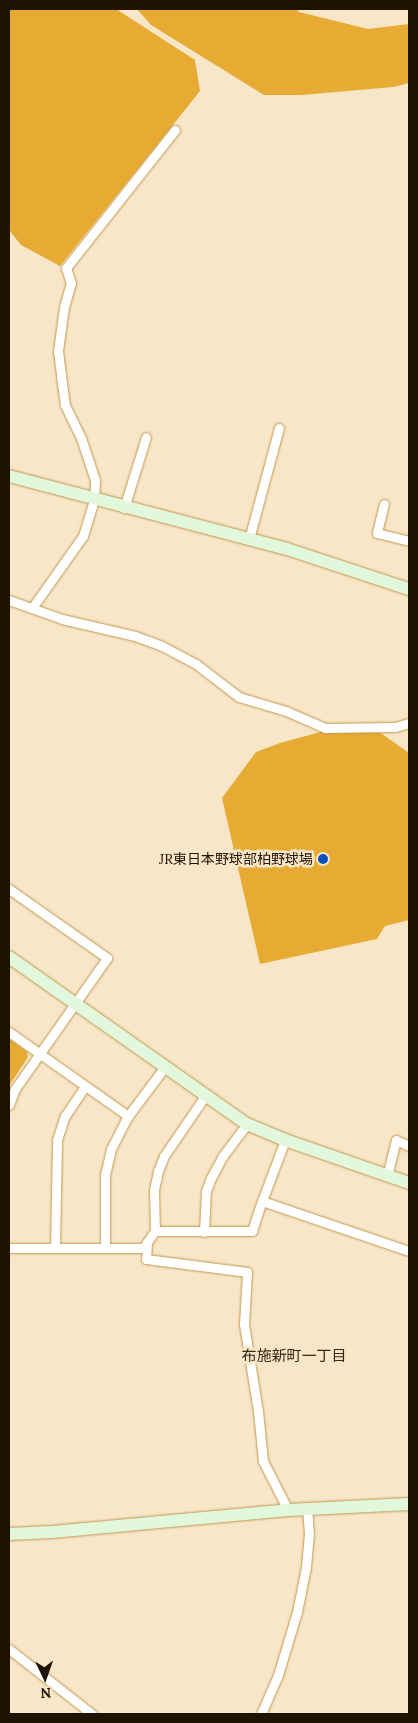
<!DOCTYPE html>
<html>
<head>
<meta charset="utf-8">
<style>
  body { margin:0 }
  #map { position:relative; width:418px; height:1723px; overflow:hidden; background:#f8e6c9; font-family:Lora,"Noto Sans JP",serif }
  div>[style] { position:absolute }
  .green>* { inset:0; background:#e7ab33 }
  .roads { filter:drop-shadow(0 0 1px #c1974b) drop-shadow(0 0 1px #c1974b) }
  .street>* { height:9px; margin:-4.5px; padding:0 4.5px; transform-origin:4.5px; border-radius:4.5px; background:#fff }
  .secondary>* { height:12px; margin:-6px; padding:0 6px; transform-origin:6px; border-radius:6px; background:#e1f8dc }
  .dots>* { width:14px; height:14px; translate:-50% -50%; box-sizing:border-box; border:2px solid #f8e6c9; border-radius:50% }
  span { translate:-50% -50%; white-space:nowrap; text-align:center; line-height:1.15; -webkit-text-stroke:5px #f8e6c9; paint-order:stroke }
  .poi-label { font-size:14px; color:#1f1300 }
  .right { translate:-100% -50%; text-align:right }
  .neighbourhood-label { font-size:15px; color:#362911 }
  .frame { position:absolute; inset:0; border:10px solid #1f1300; pointer-events:none }
  .north { position:absolute; left:20px; top:1653px; width:50px; height:50px; -webkit-text-stroke:4px #f8e6c9; paint-order:stroke; rotate:177deg; font-size:14px; font-weight:700; line-height:20px; text-align:center; color:#1f1300 }
  .north::after { content:''; display:block; margin:auto; width:18px; height:22px; background:#1f1300; clip-path:polygon(50% 0,100% 100%,50% 72%,0 100%) }
</style>
</head>
<body>
<div id="map">
  <div class="green">
    <div style="clip-path:polygon(9px 9px,116px 9px,195px 60px,200px 91px,60px 266px,21px 245px,9px 230px)"></div>
    <div style="clip-path:polygon(137px 9px,296px 9px,299px 12px,368px 29px,409px 24px,409px 83px,393px 87px,302px 95px,264px 95px,151px 25px)"></div>
    <div style="clip-path:polygon(335px 728px,375px 729px,409px 753px,409px 920px,385px 926px,377px 939px,260px 964px,222px 798px,256px 752px,280px 743px)"></div>
    <div style="clip-path:polygon(9px 1038px,27px 1052px,28px 1057px,9px 1086px)"></div>
  </div>
  <div class="roads">
    <div class="street">
      <div style="left:94px;top:500px;width:20px;rotate:-87deg"></div>
      <div style="left:95px;top:480px;width:44px;rotate:-108.4deg"></div>
      <div style="left:81px;top:438px;width:37px;rotate:-116deg"></div>
      <div style="left:65px;top:405px;width:22px;rotate:-98deg"></div>
      <div style="left:62px;top:383px;width:32px;rotate:-97deg"></div>
      <div style="left:58px;top:351px;width:44px;rotate:-82.2deg"></div>
      <div style="left:64px;top:307px;width:25px;rotate:-74deg"></div>
      <div style="left:71px;top:283px;width:16px;rotate:-108deg"></div>
      <div style="left:66px;top:268px;width:176px;rotate:-51.7deg"></div>
      <div style="left:384px;top:504px;width:30px;rotate:104deg"></div>
      <div style="left:377px;top:533px;width:33px;rotate:14deg"></div>
      <div style="left:124px;top:508px;width:74px;rotate:-72.8deg"></div>
      <div style="left:249px;top:539px;width:115px;rotate:-74.9deg"></div>
      <div style="left:9px;top:600px;width:56px;rotate:19.7deg"></div>
      <div style="left:62px;top:619px;width:75px;rotate:13.1deg"></div>
      <div style="left:135px;top:636px;width:27px;rotate:20deg"></div>
      <div style="left:160px;top:645px;width:41px;rotate:27.8deg"></div>
      <div style="left:196px;top:664px;width:54px;rotate:37.5deg"></div>
      <div style="left:239px;top:697px;width:49px;rotate:16.6deg"></div>
      <div style="left:286px;top:711px;width:43px;rotate:23.6deg"></div>
      <div style="left:325px;top:728px;width:70px;rotate:-0.8deg"></div>
      <div style="left:395px;top:727px;width:15px;rotate:-16deg"></div>
      <div style="left:32px;top:608px;width:88px;rotate:-54.7deg"></div>
      <div style="left:83px;top:536px;width:39px;rotate:-73deg"></div>
      <div style="left:9px;top:889px;width:120px;rotate:35.1deg"></div>
      <div style="left:107px;top:958px;width:160px;rotate:125.1deg"></div>
      <div style="left:15px;top:1089px;width:17px;rotate:111deg"></div>
      <div style="left:9px;top:1032px;width:146px;rotate:35.2deg"></div>
      <div style="left:387px;top:1176px;width:37px;rotate:-76deg"></div>
      <div style="left:396px;top:1140px;width:14px;rotate:25deg"></div>
      <div style="left:262px;top:1201px;width:65px;rotate:-69.3deg"></div>
      <div style="left:155px;top:1231px;width:41px;rotate:-91.4deg"></div>
      <div style="left:154px;top:1190px;width:19px;rotate:-78deg"></div>
      <div style="left:158px;top:1171px;width:16px;rotate:-68deg"></div>
      <div style="left:164px;top:1156px;width:73px;rotate:-55.7deg"></div>
      <div style="left:204px;top:1232px;width:41px;rotate:-87.2deg"></div>
      <div style="left:206px;top:1191px;width:14px;rotate:-69deg"></div>
      <div style="left:211px;top:1178px;width:24px;rotate:-62deg"></div>
      <div style="left:222px;top:1157px;width:41px;rotate:-52.9deg"></div>
      <div style="left:147px;top:1242px;width:17px;rotate:93deg"></div>
      <div style="left:146px;top:1259px;width:102px;rotate:7.3deg"></div>
      <div style="left:247px;top:1272px;width:52px;rotate:93.3deg"></div>
      <div style="left:244px;top:1324px;width:88px;rotate:80.9deg"></div>
      <div style="left:258px;top:1411px;width:50px;rotate:84.3deg"></div>
      <div style="left:263px;top:1461px;width:55px;rotate:63deg"></div>
      <div style="left:9px;top:1248px;width:134px"></div>
      <div style="left:143px;top:1248px;width:21px;rotate:-55deg"></div>
      <div style="left:155px;top:1231px;width:97px"></div>
      <div style="left:252px;top:1231px;width:32px;rotate:-72deg"></div>
      <div style="left:262px;top:1201px;width:155px;rotate:18.8deg"></div>
      <div style="left:55px;top:1248px;width:108px;rotate:-88.9deg"></div>
      <div style="left:57px;top:1140px;width:25px;rotate:-72deg"></div>
      <div style="left:65px;top:1116px;width:36px;rotate:-56deg"></div>
      <div style="left:105px;top:1248px;width:73px;rotate:-90deg"></div>
      <div style="left:105px;top:1175px;width:27px;rotate:-77deg"></div>
      <div style="left:111px;top:1149px;width:37px;rotate:-63deg"></div>
      <div style="left:128px;top:1116px;width:60px;rotate:-53.1deg"></div>
      <div style="left:9px;top:1649px;width:105px;rotate:38.1deg"></div>
      <div style="left:261px;top:1714px;width:43px;rotate:-66.4deg"></div>
      <div style="left:278px;top:1675px;width:66px;rotate:-73.2deg"></div>
      <div style="left:297px;top:1612px;width:46px;rotate:-78.7deg"></div>
      <div style="left:306px;top:1567px;width:32px;rotate:-85deg"></div>
      <div style="left:309px;top:1535px;width:26px;rotate:-94deg"></div>
    </div>
    <div class="secondary">
      <div style="left:9px;top:476px;width:287px;rotate:14.7deg"></div>
      <div style="left:287px;top:549px;width:128px;rotate:18.2deg"></div>
      <div style="left:9px;top:957px;width:291px;rotate:35.1deg"></div>
      <div style="left:247px;top:1124px;width:41px;rotate:22.8deg"></div>
      <div style="left:285px;top:1140px;width:131px;rotate:19.1deg"></div>
      <div style="left:9px;top:1534px;width:43px;rotate:-2.7deg"></div>
      <div style="left:52px;top:1532px;width:237px;rotate:-5.3deg"></div>
      <div style="left:288px;top:1510px;width:121px;rotate:-2.8deg"></div>
    </div>
  </div>
  <div class="dots">
    <div style="left:323px;top:859px;background:#0a50ba"></div>
  </div>
  <div class="poi-label">
    <span class="right" style="left:313px;top:859px">JR東日本野球部柏野球場</span>
  </div>
  <div class="neighbourhood-label">
    <span style="left:294px;top:1356px">布施新町一丁目</span>
  </div>
  <div class="frame"></div>
  <div class="north">N</div>
</div>
</body>
</html>
